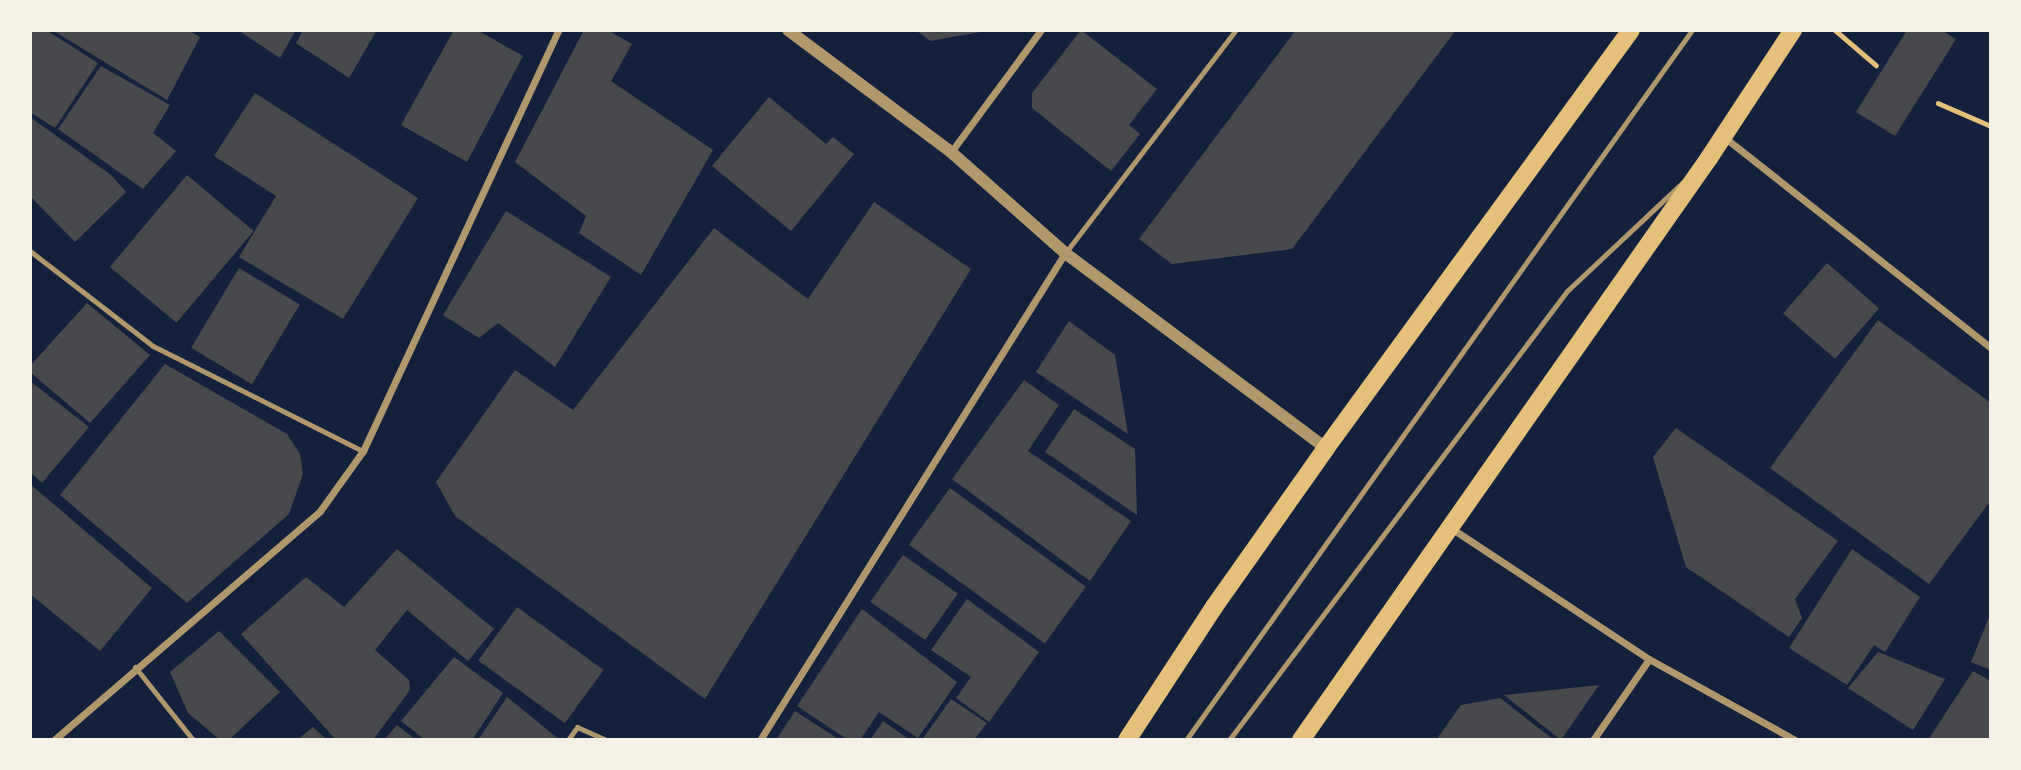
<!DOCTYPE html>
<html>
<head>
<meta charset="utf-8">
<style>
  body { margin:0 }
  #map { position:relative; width:2021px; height:770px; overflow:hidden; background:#14213d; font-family:Raleway,sans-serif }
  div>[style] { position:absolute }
  .building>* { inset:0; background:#48494c; transform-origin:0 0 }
  .path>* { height:4.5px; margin:-2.25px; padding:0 2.25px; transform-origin:2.25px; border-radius:2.25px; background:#e5c07b }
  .service>* { height:5px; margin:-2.5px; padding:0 2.5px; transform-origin:2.5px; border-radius:2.5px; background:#b1986c }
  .minor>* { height:7px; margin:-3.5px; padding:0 3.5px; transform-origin:3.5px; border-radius:3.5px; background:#b1986c }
  .tertiary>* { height:12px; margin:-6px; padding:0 6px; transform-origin:6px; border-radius:6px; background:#b1986c }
  .primary>* { height:18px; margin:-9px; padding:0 9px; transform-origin:9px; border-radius:9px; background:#e5c07b }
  span { translate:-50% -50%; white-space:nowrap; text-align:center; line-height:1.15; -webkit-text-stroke:7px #f6f1e7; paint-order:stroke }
  .frame { position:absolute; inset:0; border:32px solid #f6f1e7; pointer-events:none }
</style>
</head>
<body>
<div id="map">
  <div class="building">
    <div style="clip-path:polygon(30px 30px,46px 30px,98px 63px,55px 128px,30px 112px)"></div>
    <div style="clip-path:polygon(52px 30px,188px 30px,200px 37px,167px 100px)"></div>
    <div style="clip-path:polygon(238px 30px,296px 30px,280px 58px)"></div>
    <div style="clip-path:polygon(303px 30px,377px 30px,349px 78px,296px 43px)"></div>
    <div style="clip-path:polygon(454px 30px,477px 30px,523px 56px,467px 162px,401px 125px)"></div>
    <div style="clip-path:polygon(584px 30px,607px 30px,632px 44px,611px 81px,713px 150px,641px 275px,579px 233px,586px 216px,515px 162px)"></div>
    <div style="clip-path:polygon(916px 30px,986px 30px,986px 31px,930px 41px)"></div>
    <div style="clip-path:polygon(1081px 30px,1157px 89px,1129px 125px,1140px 134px,1111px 171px,1032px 108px,1032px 93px)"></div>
    <div style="clip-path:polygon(1296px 30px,1456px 30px,1292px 249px,1172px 264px,1139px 239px)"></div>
    <div style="clip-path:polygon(1907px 30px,1941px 30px,1956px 39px,1895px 136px,1856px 112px)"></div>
    <div style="clip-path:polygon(101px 66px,170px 105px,153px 133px,176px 151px,143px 189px,58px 129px)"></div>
    <div style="clip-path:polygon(255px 93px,418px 198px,343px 319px,239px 257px,276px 196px,214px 156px)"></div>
    <div style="clip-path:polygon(769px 97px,826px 144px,833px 137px,854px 154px,791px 231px,712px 166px)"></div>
    <div style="clip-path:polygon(30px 117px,111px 175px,126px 192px,75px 242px,30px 196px)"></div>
    <div style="left:187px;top:175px;width:87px;height:120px;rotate:40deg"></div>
    <div style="clip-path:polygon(874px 202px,971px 269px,705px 699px,455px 516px,436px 482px,515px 370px,573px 410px,714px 228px,808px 299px)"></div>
    <div style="clip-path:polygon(506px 211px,611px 277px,555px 367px,498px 323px,479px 338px,443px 315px)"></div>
    <div style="left:1827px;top:263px;width:69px;height:67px;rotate:41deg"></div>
    <div style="left:239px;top:268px;width:71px;height:93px;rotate:31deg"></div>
    <div style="clip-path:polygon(87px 303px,150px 355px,90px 423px,30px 372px,30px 366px)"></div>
    <div style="clip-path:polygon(1878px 320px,1991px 403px,1991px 500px,1929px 584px,1770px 468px)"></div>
    <div style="clip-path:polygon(1069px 321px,1115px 355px,1128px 434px,1036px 372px)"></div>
    <div style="clip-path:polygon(165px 364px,287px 434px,300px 454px,303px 474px,289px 514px,187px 603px,60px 495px)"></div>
    <div style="clip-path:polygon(1024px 380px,1059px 405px,1028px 451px,1131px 521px,1090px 581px,952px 479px)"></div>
    <div style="clip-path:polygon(30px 381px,89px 427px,42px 483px,30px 472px)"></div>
    <div style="clip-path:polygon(1074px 409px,1135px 449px,1137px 515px,1045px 452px)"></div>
    <div style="clip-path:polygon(1676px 428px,1838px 541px,1795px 599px,1802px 618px,1789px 637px,1686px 567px,1653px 457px)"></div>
    <div style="clip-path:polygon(30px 484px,152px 588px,100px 651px,30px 594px)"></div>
    <div style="left:950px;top:488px;width:168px;height:70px;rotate:36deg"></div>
    <div style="clip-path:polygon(397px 549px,494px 629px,468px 661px,407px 610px,375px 650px,409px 680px,410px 690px,373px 740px,336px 740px,241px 634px,306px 577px,344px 607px)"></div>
    <div style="clip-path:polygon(1852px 549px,1920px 597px,1885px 652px,1874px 645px,1847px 685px,1789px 648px)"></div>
    <div style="left:903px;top:555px;width:67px;height:57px;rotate:35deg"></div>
    <div style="clip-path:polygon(967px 599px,1039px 652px,989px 722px,956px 698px,971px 677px,931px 650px)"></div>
    <div style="left:517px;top:607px;width:107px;height:66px;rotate:36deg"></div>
    <div style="clip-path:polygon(862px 609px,957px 682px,918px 738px,879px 712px,860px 740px,848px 740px,797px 706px)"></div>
    <div style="clip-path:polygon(1991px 612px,1991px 670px,1971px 662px)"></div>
    <div style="clip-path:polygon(219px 631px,280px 692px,229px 740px,220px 740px,188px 713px,170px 672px)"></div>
    <div style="clip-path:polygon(1878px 652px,1945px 679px,1913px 730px,1848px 688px)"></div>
    <div style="clip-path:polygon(454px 657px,503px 693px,472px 740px,425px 740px,401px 721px)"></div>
    <div style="clip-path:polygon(1973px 671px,1991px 681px,1991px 740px,1928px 740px)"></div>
    <div style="clip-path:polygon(1599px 685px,1561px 740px,1504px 695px)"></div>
    <div style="clip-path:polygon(507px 697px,560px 740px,478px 740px)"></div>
    <div style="clip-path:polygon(1500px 698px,1554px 740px,1436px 740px,1461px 705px)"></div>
    <div style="clip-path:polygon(951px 699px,987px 723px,974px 740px,922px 740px)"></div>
    <div style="clip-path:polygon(795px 711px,840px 740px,776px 740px)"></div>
    <div style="clip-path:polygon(883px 721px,910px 740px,870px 740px)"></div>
    <div style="clip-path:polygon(397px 725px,416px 740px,384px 740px)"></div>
    <div style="clip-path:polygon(313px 727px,327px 740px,297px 740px)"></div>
  </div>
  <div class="path">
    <div style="left:1835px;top:30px;width:54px;rotate:40.5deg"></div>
    <div style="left:1938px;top:103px;width:58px;rotate:23.5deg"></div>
  </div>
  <div class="service">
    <div style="left:30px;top:251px;width:155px;rotate:37.7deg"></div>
    <div style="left:153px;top:346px;width:235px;rotate:26.6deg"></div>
    <div style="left:1066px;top:252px;width:280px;rotate:-52.6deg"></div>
    <div style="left:135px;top:667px;width:93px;rotate:51.5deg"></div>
    <div style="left:568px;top:740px;width:16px;rotate:-55deg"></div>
    <div style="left:577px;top:727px;width:32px;rotate:24deg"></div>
    <div style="left:1186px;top:740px;width:872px;rotate:-54.52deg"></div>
    <div style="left:1229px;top:740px;width:562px;rotate:-53.03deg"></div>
    <div style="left:1567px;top:291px;width:159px;rotate:-43.2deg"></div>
  </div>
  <div class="minor">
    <div style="left:1724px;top:137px;width:340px;rotate:38.3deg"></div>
    <div style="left:951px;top:152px;width:152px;rotate:-53.6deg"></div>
    <div style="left:1451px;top:528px;width:237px;rotate:33.5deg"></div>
    <div style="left:1649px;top:659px;width:167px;rotate:29deg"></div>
    <div style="left:54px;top:740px;width:351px;rotate:-40.7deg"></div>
    <div style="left:320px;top:511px;width:74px;rotate:-54.4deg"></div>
    <div style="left:363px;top:451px;width:464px;rotate:-65.1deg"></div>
    <div style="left:760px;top:740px;width:575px;rotate:-57.94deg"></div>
    <div style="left:1593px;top:740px;width:98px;rotate:-55.3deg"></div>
  </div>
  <div class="tertiary">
    <div style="left:788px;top:30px;width:204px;rotate:36.8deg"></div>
    <div style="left:951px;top:152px;width:152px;rotate:41.5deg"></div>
    <div style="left:1065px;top:253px;width:326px;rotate:36.8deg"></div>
  </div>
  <div class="primary">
    <div style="left:1127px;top:740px;width:159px;rotate:-56.8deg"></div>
    <div style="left:1214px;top:607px;width:194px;rotate:-54.8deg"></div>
    <div style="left:1326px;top:448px;width:517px;rotate:-53.88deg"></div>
    <div style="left:1301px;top:740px;width:711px;rotate:-54.97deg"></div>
    <div style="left:1709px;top:158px;width:153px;rotate:-56.7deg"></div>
  </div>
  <div class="frame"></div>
</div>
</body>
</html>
